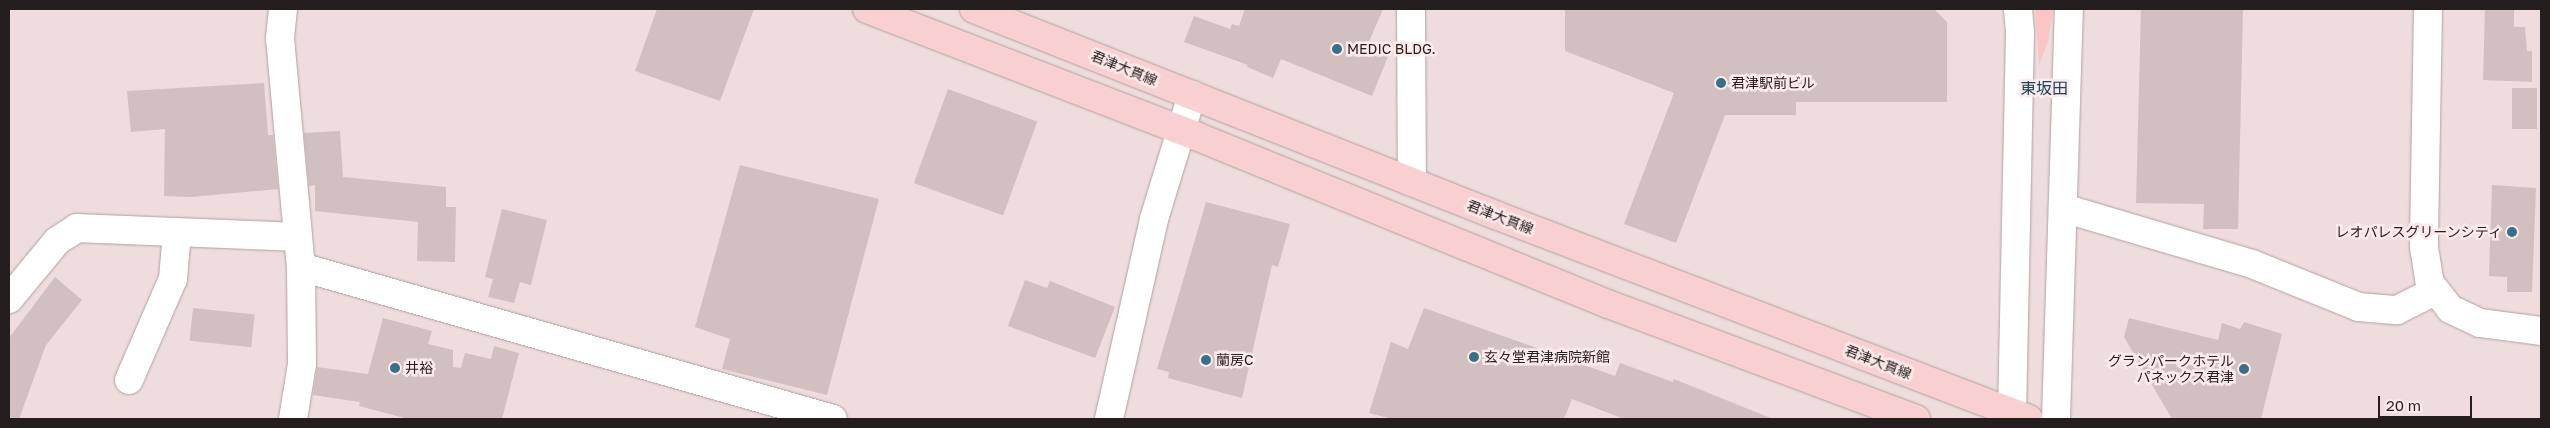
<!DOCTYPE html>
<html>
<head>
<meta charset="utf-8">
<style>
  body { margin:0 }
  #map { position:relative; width:2550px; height:428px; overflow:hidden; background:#efdcdc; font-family:"Golos Text","Noto Sans JP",sans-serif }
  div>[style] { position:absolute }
  .green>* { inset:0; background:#fbc5c5 }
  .building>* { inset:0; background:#d2bfbf; transform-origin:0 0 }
  .roads { filter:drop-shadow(0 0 1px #b2a0a0) drop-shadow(0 0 1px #b2a0a0) }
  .minor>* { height:28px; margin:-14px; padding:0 14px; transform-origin:14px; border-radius:14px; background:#fff }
  .major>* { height:28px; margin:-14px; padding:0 14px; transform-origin:14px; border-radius:14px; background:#f8d0d1 }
  .dots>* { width:14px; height:14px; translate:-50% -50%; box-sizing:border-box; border:2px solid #fde9e9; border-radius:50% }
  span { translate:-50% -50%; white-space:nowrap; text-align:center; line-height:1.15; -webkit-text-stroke:5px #fde9e9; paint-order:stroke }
  .poi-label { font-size:14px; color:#251e1e }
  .left { translate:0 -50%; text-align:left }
  .right { translate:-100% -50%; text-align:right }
  .street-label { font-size:14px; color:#251e1e }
  .quarter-label { font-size:16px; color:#18455a }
  .frame { position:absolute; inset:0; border:10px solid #251e1e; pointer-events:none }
  .scale { position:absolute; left:2378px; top:396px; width:94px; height:22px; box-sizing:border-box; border:2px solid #251e1e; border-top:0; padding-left:6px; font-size:15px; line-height:18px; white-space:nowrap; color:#251e1e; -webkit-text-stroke:4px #fde9e9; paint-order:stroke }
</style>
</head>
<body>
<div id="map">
  <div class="green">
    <div style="clip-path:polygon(2035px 9px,2053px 9px,2048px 41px,2039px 66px)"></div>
  </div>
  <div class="building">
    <div style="clip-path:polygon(657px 9px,754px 9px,720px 101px,635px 71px)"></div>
    <div style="clip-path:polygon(1245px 9px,1383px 9px,1368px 44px,1389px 54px,1372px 96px,1281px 59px,1273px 78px,1247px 67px,1248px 65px,1184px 42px,1194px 16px,1230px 29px,1232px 24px,1239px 26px)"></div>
    <div style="clip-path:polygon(1565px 9px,1934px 9px,1947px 22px,1947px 102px,1796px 102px,1796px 115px,1725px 115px,1676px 243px,1624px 224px,1674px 93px,1565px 51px)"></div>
    <div style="clip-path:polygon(2141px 9px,2243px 9px,2238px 229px,2203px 229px,2204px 204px,2136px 203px)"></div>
    <div style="clip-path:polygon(2485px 9px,2514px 9px,2514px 27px,2525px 27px,2527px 51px,2532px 51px,2532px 82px,2483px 80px)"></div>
    <div style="clip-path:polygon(264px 83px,268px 135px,273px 135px,278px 189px,191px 197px,164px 196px,165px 129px,131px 132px,127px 91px)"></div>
    <div style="left:2512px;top:88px;width:25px;height:41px"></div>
    <div style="left:948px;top:89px;width:95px;height:100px;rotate:20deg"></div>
    <div style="clip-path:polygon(340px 131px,343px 177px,446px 187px,446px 207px,456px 207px,455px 262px,417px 261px,418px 222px,315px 211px,315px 185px,309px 186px,304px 133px)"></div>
    <div style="clip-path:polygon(740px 165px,879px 199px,827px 395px,722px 369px,730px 339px,695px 327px)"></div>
    <div style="clip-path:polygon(2492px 185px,2536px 188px,2532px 292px,2507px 292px,2507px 277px,2489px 276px)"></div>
    <div style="clip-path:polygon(1206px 202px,1290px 224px,1278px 267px,1272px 265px,1242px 398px,1168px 378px,1169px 372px,1157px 369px)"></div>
    <div style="clip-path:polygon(502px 209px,547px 220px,531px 285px,520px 282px,514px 303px,488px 297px,493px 279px,485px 277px)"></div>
    <div style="clip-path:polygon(55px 277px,82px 300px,46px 345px,19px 419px,9px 419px,9px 338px)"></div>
    <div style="clip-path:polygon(1025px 280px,1047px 288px,1050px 281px,1115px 307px,1095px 358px,1008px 326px)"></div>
    <div style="left:193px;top:308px;width:62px;height:33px;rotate:6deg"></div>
    <div style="clip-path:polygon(1424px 308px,1615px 376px,1620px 363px,1673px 382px,1674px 379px,1773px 419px,1624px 419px,1572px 399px,1564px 419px,1392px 419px,1369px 413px,1391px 342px,1408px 349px)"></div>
    <div style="clip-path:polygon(383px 318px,432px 331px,428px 344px,453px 350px,453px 367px,461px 368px,465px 353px,491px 359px,494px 346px,519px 353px,502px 419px,408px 419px,359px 406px,360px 402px,313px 395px,317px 367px,368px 374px)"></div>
    <div style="clip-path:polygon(2129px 318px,2218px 340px,2222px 323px,2240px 329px,2244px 322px,2282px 334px,2261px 419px,2172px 419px,2124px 337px)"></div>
  </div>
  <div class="roads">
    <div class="minor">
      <div style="left:283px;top:9px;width:29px;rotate:96deg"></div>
      <div style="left:280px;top:38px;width:230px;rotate:84.8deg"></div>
      <div style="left:301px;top:267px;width:97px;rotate:89.4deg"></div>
      <div style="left:302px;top:364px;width:56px;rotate:99.3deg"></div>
      <div style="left:1411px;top:9px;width:173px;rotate:89.7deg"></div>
      <div style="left:2428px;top:9px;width:238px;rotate:91deg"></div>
      <div style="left:2424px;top:247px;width:36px;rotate:81deg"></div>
      <div style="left:2430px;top:283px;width:33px;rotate:52deg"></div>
      <div style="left:2450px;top:309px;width:33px;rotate:25deg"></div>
      <div style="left:2480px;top:323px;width:62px;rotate:7.5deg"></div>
      <div style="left:2063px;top:208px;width:197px;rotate:16.5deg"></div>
      <div style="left:2252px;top:264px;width:115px;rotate:21.9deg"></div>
      <div style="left:2359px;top:307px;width:38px;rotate:5deg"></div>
      <div style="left:2397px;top:310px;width:42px;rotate:-26.6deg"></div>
      <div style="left:301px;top:267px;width:553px;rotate:15.95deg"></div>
      <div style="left:9px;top:299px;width:75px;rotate:-50.4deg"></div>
      <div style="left:57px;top:241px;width:24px;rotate:-33deg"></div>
      <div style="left:77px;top:228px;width:221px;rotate:2.3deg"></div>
      <div style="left:129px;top:380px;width:110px;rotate:-66.5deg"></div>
      <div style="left:173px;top:279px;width:47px;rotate:-85.1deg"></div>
      <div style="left:1109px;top:419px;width:205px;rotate:-77.3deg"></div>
      <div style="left:1154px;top:219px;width:130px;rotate:-73deg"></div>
      <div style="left:2015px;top:419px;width:6px;rotate:-121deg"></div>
      <div style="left:2012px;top:414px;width:382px;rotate:-88.8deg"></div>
      <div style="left:2020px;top:32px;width:23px;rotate:-95deg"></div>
      <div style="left:2056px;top:419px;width:410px;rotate:-88.2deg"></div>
    </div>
    <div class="major">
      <div style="left:867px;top:9px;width:353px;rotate:21.1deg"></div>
      <div style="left:1196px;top:136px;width:445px;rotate:22.2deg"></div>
      <div style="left:1608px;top:304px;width:329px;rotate:20.5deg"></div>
      <div style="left:974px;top:9px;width:563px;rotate:21.56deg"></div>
      <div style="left:1498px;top:216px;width:568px;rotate:20.92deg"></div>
    </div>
  </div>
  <div class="dots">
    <div style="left:1337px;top:49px;background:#386f8a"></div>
    <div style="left:1721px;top:83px;background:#386f8a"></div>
    <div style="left:2512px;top:232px;background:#386f8a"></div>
    <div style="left:1474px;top:357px;background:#386f8a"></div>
    <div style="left:1206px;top:360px;background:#386f8a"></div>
    <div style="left:395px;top:368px;background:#386f8a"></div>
    <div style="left:2244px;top:369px;background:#386f8a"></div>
  </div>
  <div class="poi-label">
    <span class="left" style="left:1347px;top:49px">MEDIC BLDG.</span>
    <span class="left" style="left:1731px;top:83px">君津駅前ビル</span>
    <span class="right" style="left:2502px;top:232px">レオパレスグリーンシティ</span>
    <span class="left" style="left:1484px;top:357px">玄々堂君津病院新館</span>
    <span class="left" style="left:1216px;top:360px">蘭房C</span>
    <span class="right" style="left:2234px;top:369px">グランパークホテル<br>パネックス君津</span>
    <span class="left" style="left:405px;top:368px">井裕</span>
  </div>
  <div class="street-label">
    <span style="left:1124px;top:68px;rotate:22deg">君津大貫線</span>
    <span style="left:1500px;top:217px;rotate:21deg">君津大貫線</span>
    <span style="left:1878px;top:362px;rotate:21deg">君津大貫線</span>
  </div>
  <div class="quarter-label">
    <span style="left:2044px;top:88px">東坂田</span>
  </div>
  <div class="frame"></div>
  <div class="scale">20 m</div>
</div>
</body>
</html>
